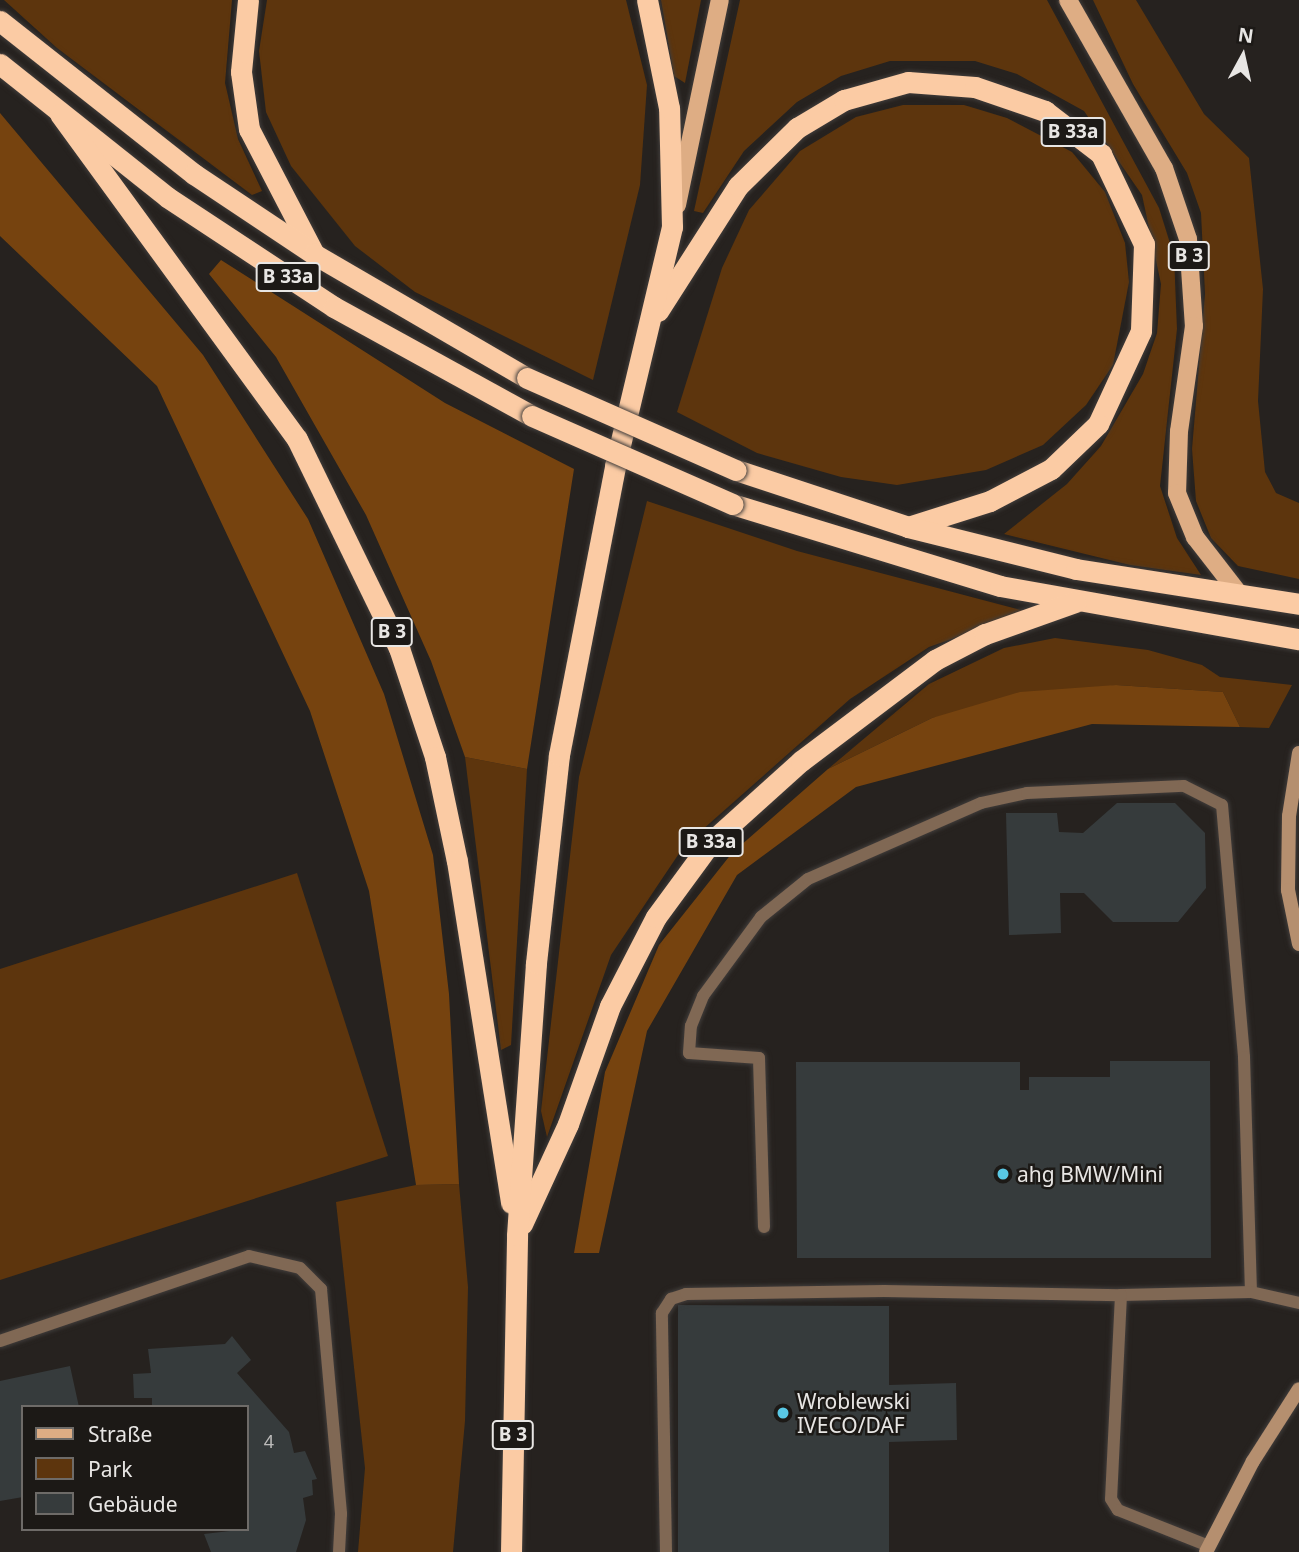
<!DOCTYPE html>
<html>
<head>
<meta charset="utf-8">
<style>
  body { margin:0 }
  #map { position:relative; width:1299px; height:1552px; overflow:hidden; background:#26221f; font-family:"Noto Sans",sans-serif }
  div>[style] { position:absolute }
  .green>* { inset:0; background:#5d350d }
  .forest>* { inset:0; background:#76430f }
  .building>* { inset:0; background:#363b3c }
  .roads { filter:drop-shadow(0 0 2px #413d3b) drop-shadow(0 0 2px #413d3b) }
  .lane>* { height:12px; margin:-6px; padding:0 6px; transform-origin:6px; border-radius:6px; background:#806854 }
  .secondary>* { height:14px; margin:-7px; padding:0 7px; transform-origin:7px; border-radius:7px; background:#b58f6f }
  .primary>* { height:18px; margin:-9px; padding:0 9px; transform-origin:9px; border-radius:9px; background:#dead84 }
  .highway>* { height:21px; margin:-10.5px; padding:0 10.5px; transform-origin:10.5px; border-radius:10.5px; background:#fbcba4 }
  .bridges { filter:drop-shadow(0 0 2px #413d3b) drop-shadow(0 0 2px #413d3b) }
  .highway-bridge>* { height:21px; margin:-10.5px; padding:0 10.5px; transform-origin:10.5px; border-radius:10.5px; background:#fbcba4 }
  .dots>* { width:19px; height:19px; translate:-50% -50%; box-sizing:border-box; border:4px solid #1c1916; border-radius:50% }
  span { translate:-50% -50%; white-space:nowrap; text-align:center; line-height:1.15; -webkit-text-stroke:5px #1c1916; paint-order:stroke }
  .number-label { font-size:18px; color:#bcbbba }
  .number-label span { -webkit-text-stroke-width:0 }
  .shield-label span { padding:2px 5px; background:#1c1916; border:2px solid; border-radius:5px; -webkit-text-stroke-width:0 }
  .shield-label { font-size:19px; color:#e8e6e4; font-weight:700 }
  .poi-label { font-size:21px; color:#e8e6e4 }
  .left { translate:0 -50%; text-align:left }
  .legend { position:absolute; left:21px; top:1405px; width:228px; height:126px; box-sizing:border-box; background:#1c1916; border:2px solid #6e6b68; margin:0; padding:9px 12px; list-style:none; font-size:21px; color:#e8e6e4 }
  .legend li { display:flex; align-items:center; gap:14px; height:35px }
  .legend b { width:35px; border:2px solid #6e6b68 }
  .north { position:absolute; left:1208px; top:21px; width:70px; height:70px; -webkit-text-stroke:5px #1c1916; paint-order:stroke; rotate:8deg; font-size:19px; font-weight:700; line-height:28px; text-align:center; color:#e8e6e4 }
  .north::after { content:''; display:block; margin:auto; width:24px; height:32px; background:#e8e6e4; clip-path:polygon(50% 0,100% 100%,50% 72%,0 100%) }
</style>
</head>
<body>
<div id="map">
  <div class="green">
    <div style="clip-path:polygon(4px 0,232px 0,225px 83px,238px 139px,262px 191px,252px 195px,57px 48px)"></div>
    <div style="clip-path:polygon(267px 0,626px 0,647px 85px,640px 185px,593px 380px,415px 292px,355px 246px,291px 166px,266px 112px,259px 51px)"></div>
    <div style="clip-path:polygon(661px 0,701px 0,685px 83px,674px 76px)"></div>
    <div style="clip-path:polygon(740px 0,1047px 0,1159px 208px,1174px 256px,1177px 329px,1160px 486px,1177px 538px,1201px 575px,1130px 565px,1004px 534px,1067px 484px,1101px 446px,1143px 374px,1157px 333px,1161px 284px,1142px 195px,1084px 111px,1017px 74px,975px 61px,890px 61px,841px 76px,797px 102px,744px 151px,703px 213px,694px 211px)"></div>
    <div style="clip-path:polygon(1093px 0,1136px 0,1204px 114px,1249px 158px,1263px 289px,1258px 401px,1265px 472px,1276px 493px,1299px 503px,1299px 579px,1238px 566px,1211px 538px,1196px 501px,1192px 449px,1205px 294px,1201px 213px,1187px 173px,1133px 84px)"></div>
    <div style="clip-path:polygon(903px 105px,964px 105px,1007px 118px,1072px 152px,1105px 192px,1125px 243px,1129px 282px,1113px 365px,1086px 405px,1043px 445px,986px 470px,897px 485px,841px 477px,757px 453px,677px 412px,722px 268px,749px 210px,800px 151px,856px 117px)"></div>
    <div style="clip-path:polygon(647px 501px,797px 551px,1028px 612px,929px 647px,850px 699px,684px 846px,611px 955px,547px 1137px,541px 1111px,579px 777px)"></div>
    <div style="clip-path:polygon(1055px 638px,1148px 650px,1202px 665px,1220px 677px,1292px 685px,1269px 728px,1240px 727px,1223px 692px,1116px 685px,932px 718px,828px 769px,929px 684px,1004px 648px)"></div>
    <div style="clip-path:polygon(465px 757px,527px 769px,511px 1045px,501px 1050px)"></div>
    <div style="clip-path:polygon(297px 873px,388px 1156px,0 1280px,0 969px)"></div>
    <div style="clip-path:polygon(459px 1184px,468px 1287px,465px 1421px,453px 1552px,358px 1552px,365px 1468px,336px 1202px,416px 1185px)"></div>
  </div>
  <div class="forest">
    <div style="clip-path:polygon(0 113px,203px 355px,308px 519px,384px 694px,433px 855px,449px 994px,459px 1184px,416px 1185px,369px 891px,310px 711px,157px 386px,0 236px)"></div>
    <div style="clip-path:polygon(221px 260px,445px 403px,574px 469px,527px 769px,465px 757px,431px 661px,366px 515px,276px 357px,209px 274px)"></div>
    <div style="clip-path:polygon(1116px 685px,1223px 692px,1240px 727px,1092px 724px,856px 787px,737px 875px,647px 1031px,599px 1253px,574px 1253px,605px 1072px,659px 945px,732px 853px,828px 769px,932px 718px,1020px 692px)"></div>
  </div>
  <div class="building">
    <div style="clip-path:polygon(1117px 803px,1175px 803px,1205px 833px,1206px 888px,1178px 922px,1113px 922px,1084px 893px,1060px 893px,1061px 933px,1009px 935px,1006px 813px,1057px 813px,1059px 832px,1083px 833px)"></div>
    <div style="clip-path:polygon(1110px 1061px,1210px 1061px,1211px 1258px,797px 1258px,796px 1062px,1020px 1062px,1020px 1090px,1029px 1090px,1029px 1077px,1110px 1077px)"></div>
    <div style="clip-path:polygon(678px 1305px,889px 1306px,889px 1385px,956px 1383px,957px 1440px,889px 1442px,889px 1552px,678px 1552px)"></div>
    <div style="clip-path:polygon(232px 1336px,251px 1360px,237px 1373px,289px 1432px,294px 1453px,305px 1451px,317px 1479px,312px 1480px,313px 1495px,303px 1498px,306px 1520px,296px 1552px,211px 1552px,204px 1534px,247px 1529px,247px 1407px,152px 1407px,152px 1398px,134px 1398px,133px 1374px,151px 1373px,148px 1349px,225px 1344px)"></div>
    <div style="clip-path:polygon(70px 1366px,79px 1407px,23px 1407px,23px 1497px,0 1501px,0 1381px)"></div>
  </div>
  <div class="roads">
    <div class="lane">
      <div style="left:764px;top:1227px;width:169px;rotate:-91.7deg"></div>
      <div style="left:759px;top:1058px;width:70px;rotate:-175.9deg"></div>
      <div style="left:689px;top:1053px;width:27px;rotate:-86deg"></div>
      <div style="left:691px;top:1026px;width:32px;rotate:-68deg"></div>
      <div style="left:703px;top:996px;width:98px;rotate:-53.7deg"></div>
      <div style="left:761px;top:917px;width:60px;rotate:-39deg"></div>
      <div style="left:808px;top:879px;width:189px;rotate:-23.7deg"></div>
      <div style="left:981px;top:803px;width:47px;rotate:-12.3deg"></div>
      <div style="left:1027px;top:793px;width:157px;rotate:-2.6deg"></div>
      <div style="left:1184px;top:786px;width:42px;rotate:26.6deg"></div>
      <div style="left:1222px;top:805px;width:253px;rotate:85deg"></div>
      <div style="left:1244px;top:1057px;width:235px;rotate:88.3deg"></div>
      <div style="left:1251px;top:1292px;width:130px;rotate:178.7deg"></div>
      <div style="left:1121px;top:1295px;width:204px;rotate:92.8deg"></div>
      <div style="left:1111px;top:1499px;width:13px;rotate:58deg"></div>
      <div style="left:1118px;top:1510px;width:98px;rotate:21.6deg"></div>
      <div style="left:1251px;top:1292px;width:49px;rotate:12.9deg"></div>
      <div style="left:0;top:1341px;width:263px;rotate:-18.8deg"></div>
      <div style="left:249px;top:1256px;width:52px;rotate:13.2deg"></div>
      <div style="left:300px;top:1268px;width:30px;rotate:45deg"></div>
      <div style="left:321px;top:1289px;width:226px;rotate:84.9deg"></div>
      <div style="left:341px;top:1514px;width:38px;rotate:93deg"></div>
      <div style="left:666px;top:1552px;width:239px;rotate:-91deg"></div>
      <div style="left:662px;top:1313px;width:17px;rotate:-57deg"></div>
      <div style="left:671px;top:1299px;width:16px;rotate:-18deg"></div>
      <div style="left:686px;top:1294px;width:198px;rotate:-0.9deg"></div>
      <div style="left:884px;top:1291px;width:237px;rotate:1deg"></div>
    </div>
    <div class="secondary">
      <div style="left:1299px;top:753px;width:64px;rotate:99deg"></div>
      <div style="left:1289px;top:816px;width:74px;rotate:90.8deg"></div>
      <div style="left:1288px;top:890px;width:55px;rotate:78.5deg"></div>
      <div style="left:1206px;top:1552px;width:102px;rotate:-62.7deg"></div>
      <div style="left:1253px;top:1461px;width:85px;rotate:-57.4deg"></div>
    </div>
    <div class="primary">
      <div style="left:1068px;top:0;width:193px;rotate:60.3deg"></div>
      <div style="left:1164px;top:168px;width:75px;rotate:71.3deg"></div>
      <div style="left:1188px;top:239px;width:87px;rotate:86.1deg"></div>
      <div style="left:1194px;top:326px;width:106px;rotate:98.1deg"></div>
      <div style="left:1179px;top:431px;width:62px;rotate:91.8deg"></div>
      <div style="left:1177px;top:493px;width:48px;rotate:67.8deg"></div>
      <div style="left:1195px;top:537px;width:73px;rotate:52.2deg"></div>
      <div style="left:677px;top:205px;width:209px;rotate:-78.2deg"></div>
    </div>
    <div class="highway">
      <div style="left:248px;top:0;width:72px;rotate:95.6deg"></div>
      <div style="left:241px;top:72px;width:58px;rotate:82deg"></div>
      <div style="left:249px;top:129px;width:139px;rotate:62.5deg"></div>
      <div style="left:0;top:21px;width:247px;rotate:38.3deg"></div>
      <div style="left:194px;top:174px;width:144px;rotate:33.7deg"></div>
      <div style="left:314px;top:254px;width:246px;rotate:30.2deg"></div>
      <div style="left:0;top:64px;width:213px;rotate:38.5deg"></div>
      <div style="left:167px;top:197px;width:200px;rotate:33.4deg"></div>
      <div style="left:334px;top:307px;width:226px;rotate:28.8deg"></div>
      <div style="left:60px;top:114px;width:402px;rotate:53.9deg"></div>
      <div style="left:297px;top:439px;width:233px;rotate:64deg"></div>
      <div style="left:399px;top:648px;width:115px;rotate:71.7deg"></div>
      <div style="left:435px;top:757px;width:106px;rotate:78.1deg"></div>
      <div style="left:457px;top:861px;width:346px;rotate:81deg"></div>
      <div style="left:658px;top:311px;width:148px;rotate:-57.4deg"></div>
      <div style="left:738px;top:186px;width:83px;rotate:-44.5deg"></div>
      <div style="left:797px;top:128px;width:55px;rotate:-30.8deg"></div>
      <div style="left:844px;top:100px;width:66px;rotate:-15.7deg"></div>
      <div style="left:908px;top:82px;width:67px;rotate:4.3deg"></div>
      <div style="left:975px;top:87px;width:74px;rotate:18.9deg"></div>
      <div style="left:1045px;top:111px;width:71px;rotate:37.5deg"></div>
      <div style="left:1101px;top:154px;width:100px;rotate:64.5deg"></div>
      <div style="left:1144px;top:244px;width:87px;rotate:92deg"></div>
      <div style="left:1141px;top:331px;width:102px;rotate:114.8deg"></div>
      <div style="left:1098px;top:424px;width:65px;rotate:136.2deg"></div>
      <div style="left:1051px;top:469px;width:69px;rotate:152.3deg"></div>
      <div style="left:990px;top:501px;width:86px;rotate:162.4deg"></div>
      <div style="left:736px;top:470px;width:181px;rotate:18.3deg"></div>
      <div style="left:908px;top:527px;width:173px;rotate:14deg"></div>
      <div style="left:1076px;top:569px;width:226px;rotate:8.9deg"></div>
      <div style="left:732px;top:504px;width:280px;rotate:17deg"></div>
      <div style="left:1000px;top:586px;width:304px;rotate:10.1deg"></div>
      <div style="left:522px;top:1224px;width:110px;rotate:-65.3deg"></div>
      <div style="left:568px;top:1124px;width:125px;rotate:-70.4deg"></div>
      <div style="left:610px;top:1006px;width:100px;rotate:-62.7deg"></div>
      <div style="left:656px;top:917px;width:93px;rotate:-53.7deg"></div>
      <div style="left:711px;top:842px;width:121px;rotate:-42deg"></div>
      <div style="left:801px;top:761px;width:168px;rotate:-37deg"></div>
      <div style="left:935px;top:660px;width:56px;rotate:-27.5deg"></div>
      <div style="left:985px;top:634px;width:96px;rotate:-19.6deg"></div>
      <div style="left:511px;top:1552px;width:317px;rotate:-88.9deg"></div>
      <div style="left:517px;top:1235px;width:273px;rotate:-86deg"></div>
      <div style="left:536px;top:963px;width:209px;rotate:-83.7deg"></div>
      <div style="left:559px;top:755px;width:294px;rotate:-79deg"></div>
      <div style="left:615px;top:466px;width:246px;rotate:-76.6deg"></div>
      <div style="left:672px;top:227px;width:119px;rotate:-91.4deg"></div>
      <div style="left:669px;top:108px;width:110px;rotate:-101.5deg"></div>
    </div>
  </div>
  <div class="bridges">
    <div class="highway-bridge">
      <div style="left:527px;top:378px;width:228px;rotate:23.8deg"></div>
      <div style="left:532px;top:416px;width:219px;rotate:23.7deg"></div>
    </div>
  </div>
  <div class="dots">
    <div style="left:1003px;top:1174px;background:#59c8e5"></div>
    <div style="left:783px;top:1413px;background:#59c8e5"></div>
  </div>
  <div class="number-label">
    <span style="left:269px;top:1441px">4</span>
  </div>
  <div class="shield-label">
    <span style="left:1073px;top:132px">B 33a</span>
    <span style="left:1189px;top:256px">B 3</span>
    <span style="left:288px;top:277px">B 33a</span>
    <span style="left:392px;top:632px">B 3</span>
    <span style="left:711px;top:842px">B 33a</span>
    <span style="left:513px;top:1435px">B 3</span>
  </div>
  <div class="poi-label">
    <span class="left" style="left:1017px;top:1174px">ahg BMW/Mini</span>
    <span class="left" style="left:797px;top:1413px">Wroblewski<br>IVECO/DAF</span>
  </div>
  <ul class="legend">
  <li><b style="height:9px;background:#dead84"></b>Straße</li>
  <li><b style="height:19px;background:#5d350d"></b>Park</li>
  <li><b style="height:19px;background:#363b3c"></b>Gebäude</li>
  </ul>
  <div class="north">N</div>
</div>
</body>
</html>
